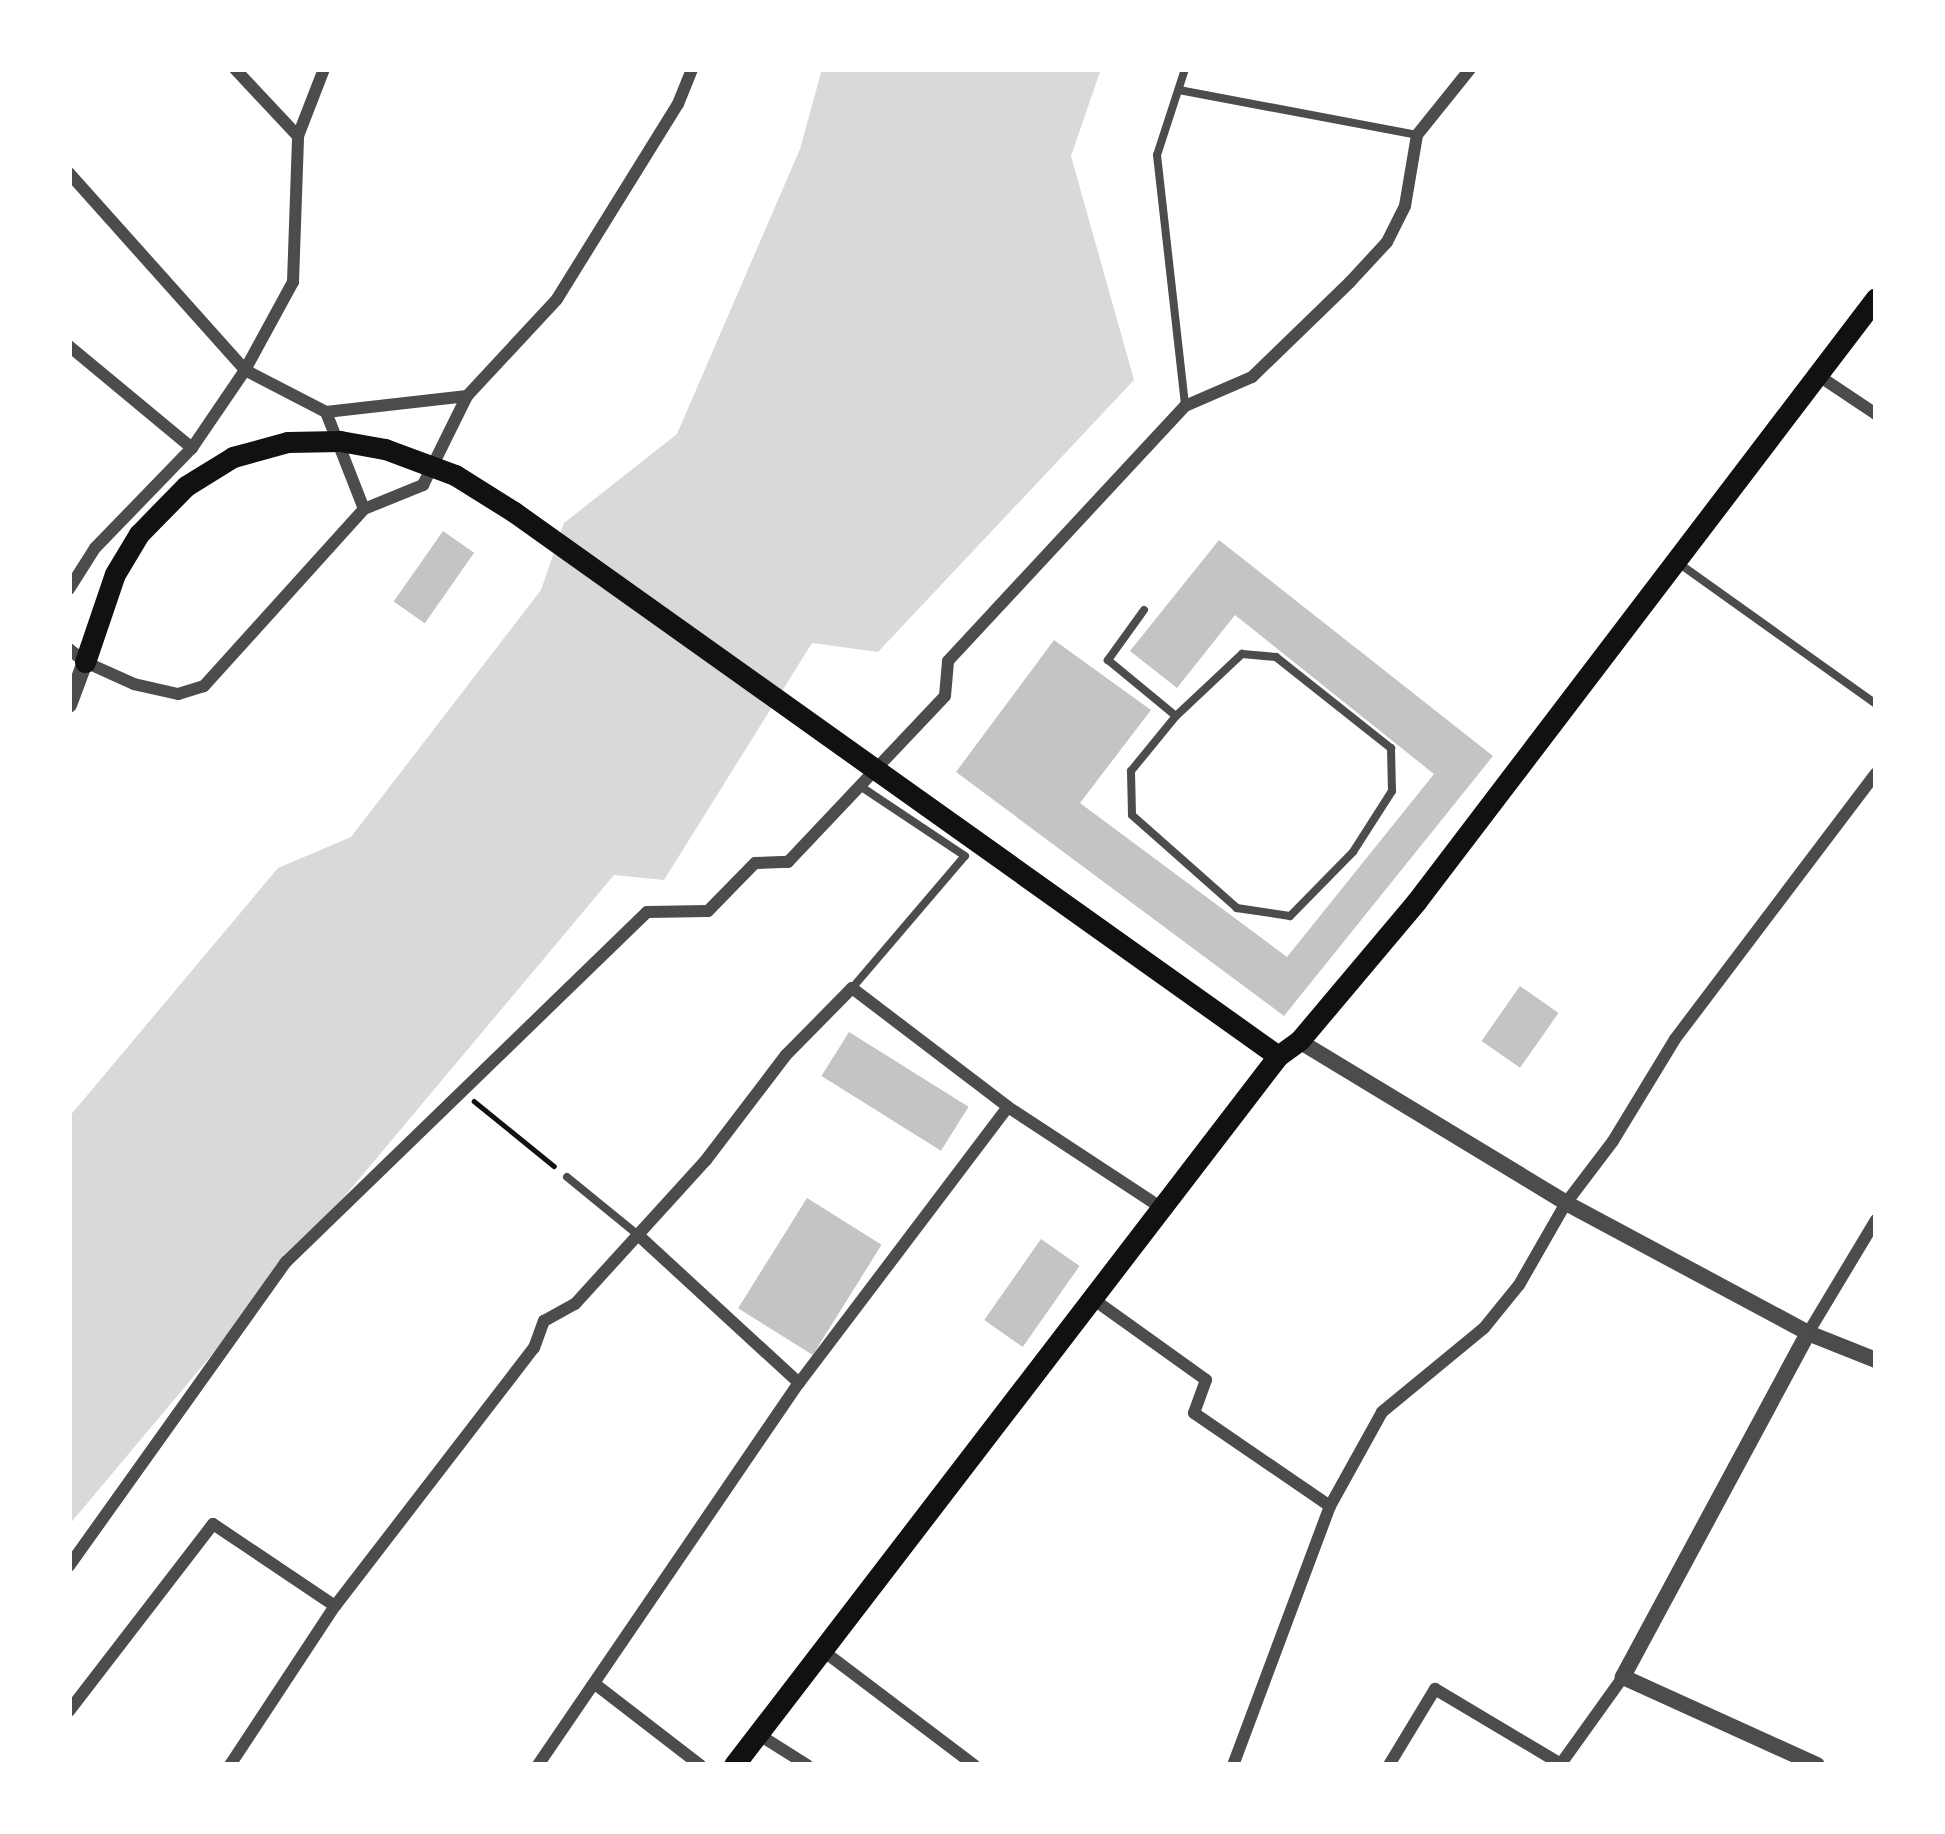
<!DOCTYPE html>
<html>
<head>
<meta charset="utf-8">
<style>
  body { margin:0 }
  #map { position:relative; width:1945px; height:1834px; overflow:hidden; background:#fff; font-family:"Open Sans",sans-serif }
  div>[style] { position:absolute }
  .water>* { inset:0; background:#d9d9d9 }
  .building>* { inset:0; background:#c4c4c4; transform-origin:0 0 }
  .path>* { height:4.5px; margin:-2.25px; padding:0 2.25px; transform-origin:2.25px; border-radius:2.25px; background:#111 }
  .service>* { height:8px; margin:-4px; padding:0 4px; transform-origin:4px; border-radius:4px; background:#4c4c4c }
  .minor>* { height:12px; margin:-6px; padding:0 6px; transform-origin:6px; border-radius:6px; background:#4c4c4c }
  .tertiary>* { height:16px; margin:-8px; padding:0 8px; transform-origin:8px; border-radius:8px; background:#4c4c4c }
  .secondary>* { height:21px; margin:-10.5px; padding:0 10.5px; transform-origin:10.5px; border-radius:10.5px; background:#111 }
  span { translate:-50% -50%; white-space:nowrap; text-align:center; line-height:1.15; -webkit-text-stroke:12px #fff; paint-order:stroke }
  .frame { position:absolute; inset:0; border:72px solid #fff; pointer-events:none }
</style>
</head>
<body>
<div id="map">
  <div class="water">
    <div style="clip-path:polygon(822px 69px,1101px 69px,1071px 156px,1134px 380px,878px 652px,812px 643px,664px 880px,614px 875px,69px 1525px,69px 1117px,278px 868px,351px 837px,541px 590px,564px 523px,677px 434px,800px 149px)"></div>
  </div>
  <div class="building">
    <div style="left:443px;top:531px;width:38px;height:86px;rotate:35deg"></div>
    <div style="clip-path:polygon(1219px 540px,1493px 756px,1284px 1016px,956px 772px,1054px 640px,1151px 710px,1080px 803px,1287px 957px,1434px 774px,1235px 615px,1177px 688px,1130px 651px)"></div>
    <div style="left:1520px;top:986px;width:47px;height:67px;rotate:35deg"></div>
    <div style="left:849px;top:1032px;width:141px;height:52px;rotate:32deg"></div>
    <div style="left:807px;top:1198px;width:88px;height:130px;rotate:32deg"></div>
    <div style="left:1041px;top:1239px;width:47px;height:99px;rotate:35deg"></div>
  </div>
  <div class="path">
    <div style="left:474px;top:1101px;width:103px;rotate:39.1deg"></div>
  </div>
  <div class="service">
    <div style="left:1185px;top:69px;width:90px;rotate:108deg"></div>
    <div style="left:1157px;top:155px;width:253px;rotate:83.6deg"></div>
    <div style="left:1179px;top:90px;width:242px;rotate:10.7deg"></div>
    <div style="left:1677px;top:562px;width:244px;rotate:35.5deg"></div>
    <div style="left:1144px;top:610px;width:62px;rotate:125.8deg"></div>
    <div style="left:1108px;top:660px;width:88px;rotate:39.5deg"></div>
    <div style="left:1176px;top:716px;width:91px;rotate:-43.2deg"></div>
    <div style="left:1242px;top:654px;width:34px;rotate:5deg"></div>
    <div style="left:1276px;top:657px;width:147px;rotate:38.4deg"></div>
    <div style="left:1391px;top:748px;width:43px;rotate:88.7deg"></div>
    <div style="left:1392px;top:791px;width:72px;rotate:122.6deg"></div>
    <div style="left:1353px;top:852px;width:90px;rotate:134.5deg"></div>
    <div style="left:1290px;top:916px;width:54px;rotate:-171.4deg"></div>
    <div style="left:1237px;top:908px;width:140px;rotate:-138.5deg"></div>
    <div style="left:1132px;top:815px;width:44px;rotate:-91.3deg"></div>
    <div style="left:1131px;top:771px;width:71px;rotate:-50.7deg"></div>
    <div style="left:853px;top:987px;width:172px;rotate:-49.5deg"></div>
    <div style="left:965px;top:856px;width:126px;rotate:-146.3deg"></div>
    <div style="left:567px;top:1177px;width:90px;rotate:39.2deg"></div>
  </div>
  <div class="minor">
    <div style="left:235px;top:69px;width:92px;rotate:46.8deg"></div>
    <div style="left:69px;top:173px;width:264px;rotate:48.2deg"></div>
    <div style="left:245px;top:370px;width:91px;rotate:27.4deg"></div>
    <div style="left:326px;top:412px;width:104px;rotate:68.6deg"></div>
    <div style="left:364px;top:509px;width:239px;rotate:132.1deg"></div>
    <div style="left:204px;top:686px;width:27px;rotate:163deg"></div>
    <div style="left:178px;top:694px;width:45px;rotate:-167.2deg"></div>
    <div style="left:134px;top:684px;width:54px;rotate:-155.8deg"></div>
    <div style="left:85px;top:662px;width:21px;rotate:-141deg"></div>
    <div style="left:69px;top:346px;width:160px;rotate:39.7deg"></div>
    <div style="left:1816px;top:374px;width:72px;rotate:33.7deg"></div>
    <div style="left:326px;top:412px;width:142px;rotate:-6.5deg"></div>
    <div style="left:467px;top:396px;width:132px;rotate:-47.1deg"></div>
    <div style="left:557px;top:299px;width:229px;rotate:-58.2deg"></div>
    <div style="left:678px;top:104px;width:38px;rotate:-68deg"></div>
    <div style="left:364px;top:509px;width:64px;rotate:-22.1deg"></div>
    <div style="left:423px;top:485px;width:99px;rotate:-63.7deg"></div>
    <div style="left:69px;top:589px;width:49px;rotate:-57.6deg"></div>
    <div style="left:95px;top:548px;width:139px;rotate:-45.9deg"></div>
    <div style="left:192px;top:448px;width:94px;rotate:-55.8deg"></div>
    <div style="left:245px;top:370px;width:100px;rotate:-61.4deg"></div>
    <div style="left:293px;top:282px;width:146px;rotate:-88deg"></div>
    <div style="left:298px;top:136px;width:72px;rotate:-68.8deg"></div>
    <div style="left:637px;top:1234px;width:220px;rotate:42.6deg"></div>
    <div style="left:1093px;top:1299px;width:139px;rotate:35.6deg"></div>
    <div style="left:1206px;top:1380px;width:35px;rotate:110deg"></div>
    <div style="left:1194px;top:1413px;width:165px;rotate:34.4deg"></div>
    <div style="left:1330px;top:1506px;width:277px;rotate:110.5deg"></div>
    <div style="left:1808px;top:1333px;width:132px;rotate:-59deg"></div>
    <div style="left:1330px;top:1506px;width:107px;rotate:-61deg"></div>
    <div style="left:1382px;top:1412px;width:132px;rotate:-39.5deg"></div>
    <div style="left:1484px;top:1328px;width:55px;rotate:-50.9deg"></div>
    <div style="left:1519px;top:1285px;width:95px;rotate:-60.2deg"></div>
    <div style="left:1566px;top:1203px;width:78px;rotate:-52.8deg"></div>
    <div style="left:1613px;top:1141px;width:119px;rotate:-58.7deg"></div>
    <div style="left:1675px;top:1039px;width:333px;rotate:-52.9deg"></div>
    <div style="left:69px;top:1566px;width:374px;rotate:-54.5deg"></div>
    <div style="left:286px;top:1262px;width:503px;rotate:-44.11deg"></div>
    <div style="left:647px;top:912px;width:61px;rotate:-0.9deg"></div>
    <div style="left:708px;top:911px;width:67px;rotate:-45.6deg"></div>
    <div style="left:755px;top:863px;width:33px;rotate:-2deg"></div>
    <div style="left:788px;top:862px;width:228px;rotate:-46.6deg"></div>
    <div style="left:945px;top:696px;width:35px;rotate:-85deg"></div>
    <div style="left:948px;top:661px;width:348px;rotate:-47.1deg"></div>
    <div style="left:1185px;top:406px;width:73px;rotate:-23.4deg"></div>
    <div style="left:1252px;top:377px;width:136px;rotate:-44.1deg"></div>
    <div style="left:1350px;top:282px;width:54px;rotate:-47.2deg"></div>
    <div style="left:1387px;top:242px;width:40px;rotate:-63.4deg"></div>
    <div style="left:1405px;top:206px;width:72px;rotate:-80.4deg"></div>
    <div style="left:1417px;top:135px;width:85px;rotate:-51.2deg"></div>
    <div style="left:822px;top:1650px;width:191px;rotate:37.1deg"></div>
    <div style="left:595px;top:1684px;width:133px;rotate:37.6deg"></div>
    <div style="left:69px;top:1711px;width:236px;rotate:-52.4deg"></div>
    <div style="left:213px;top:1524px;width:147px;rotate:33.9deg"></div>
    <div style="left:758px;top:1734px;width:58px;rotate:32.3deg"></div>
    <div style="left:230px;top:1765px;width:191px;rotate:-56.6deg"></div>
    <div style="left:335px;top:1606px;width:326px;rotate:-52.4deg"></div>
    <div style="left:534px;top:1348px;width:29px;rotate:-70deg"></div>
    <div style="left:544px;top:1321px;width:35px;rotate:-29deg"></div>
    <div style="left:575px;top:1304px;width:195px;rotate:-47.7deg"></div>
    <div style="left:706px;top:1160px;width:132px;rotate:-52.7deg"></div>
    <div style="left:786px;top:1055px;width:94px;rotate:-45.4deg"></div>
    <div style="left:852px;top:988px;width:196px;rotate:37.3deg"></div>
    <div style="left:1008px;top:1107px;width:186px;rotate:33.3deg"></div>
    <div style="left:538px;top:1765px;width:463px;rotate:-55.7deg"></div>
    <div style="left:799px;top:1383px;width:346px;rotate:-52.9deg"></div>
    <div style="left:1389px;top:1765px;width:89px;rotate:-58.8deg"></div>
    <div style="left:1435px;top:1689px;width:147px;rotate:30.8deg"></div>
    <div style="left:1560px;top:1765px;width:108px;rotate:-54.4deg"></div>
  </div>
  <div class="tertiary">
    <div style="left:69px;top:705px;width:46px;rotate:-69.6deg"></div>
    <div style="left:1299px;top:1041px;width:312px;rotate:31.2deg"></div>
    <div style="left:1566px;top:1203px;width:275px;rotate:28.2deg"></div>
    <div style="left:1808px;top:1333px;width:73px;rotate:21.7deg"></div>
    <div style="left:1808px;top:1333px;width:391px;rotate:118.3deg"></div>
    <div style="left:1623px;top:1677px;width:213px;rotate:24.4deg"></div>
  </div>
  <div class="secondary">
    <div style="left:85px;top:662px;width:93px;rotate:-71.2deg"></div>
    <div style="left:115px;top:574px;width:47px;rotate:-59deg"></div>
    <div style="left:139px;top:534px;width:67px;rotate:-45.6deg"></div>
    <div style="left:186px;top:486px;width:55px;rotate:-31.7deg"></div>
    <div style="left:233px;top:457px;width:57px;rotate:-15.3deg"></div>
    <div style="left:288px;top:442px;width:52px;rotate:-1.1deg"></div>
    <div style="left:340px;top:441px;width:46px;rotate:10.1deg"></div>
    <div style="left:385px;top:449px;width:75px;rotate:20.4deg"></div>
    <div style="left:455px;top:475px;width:70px;rotate:32.1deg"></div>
    <div style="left:514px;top:512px;width:938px;rotate:35.45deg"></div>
    <div style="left:734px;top:1765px;width:894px;rotate:-52.5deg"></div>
    <div style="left:1278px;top:1056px;width:26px;rotate:-36deg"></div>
    <div style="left:1299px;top:1041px;width:182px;rotate:-49.9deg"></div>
    <div style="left:1416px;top:902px;width:759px;rotate:-52.71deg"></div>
  </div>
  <div class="frame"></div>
</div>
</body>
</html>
